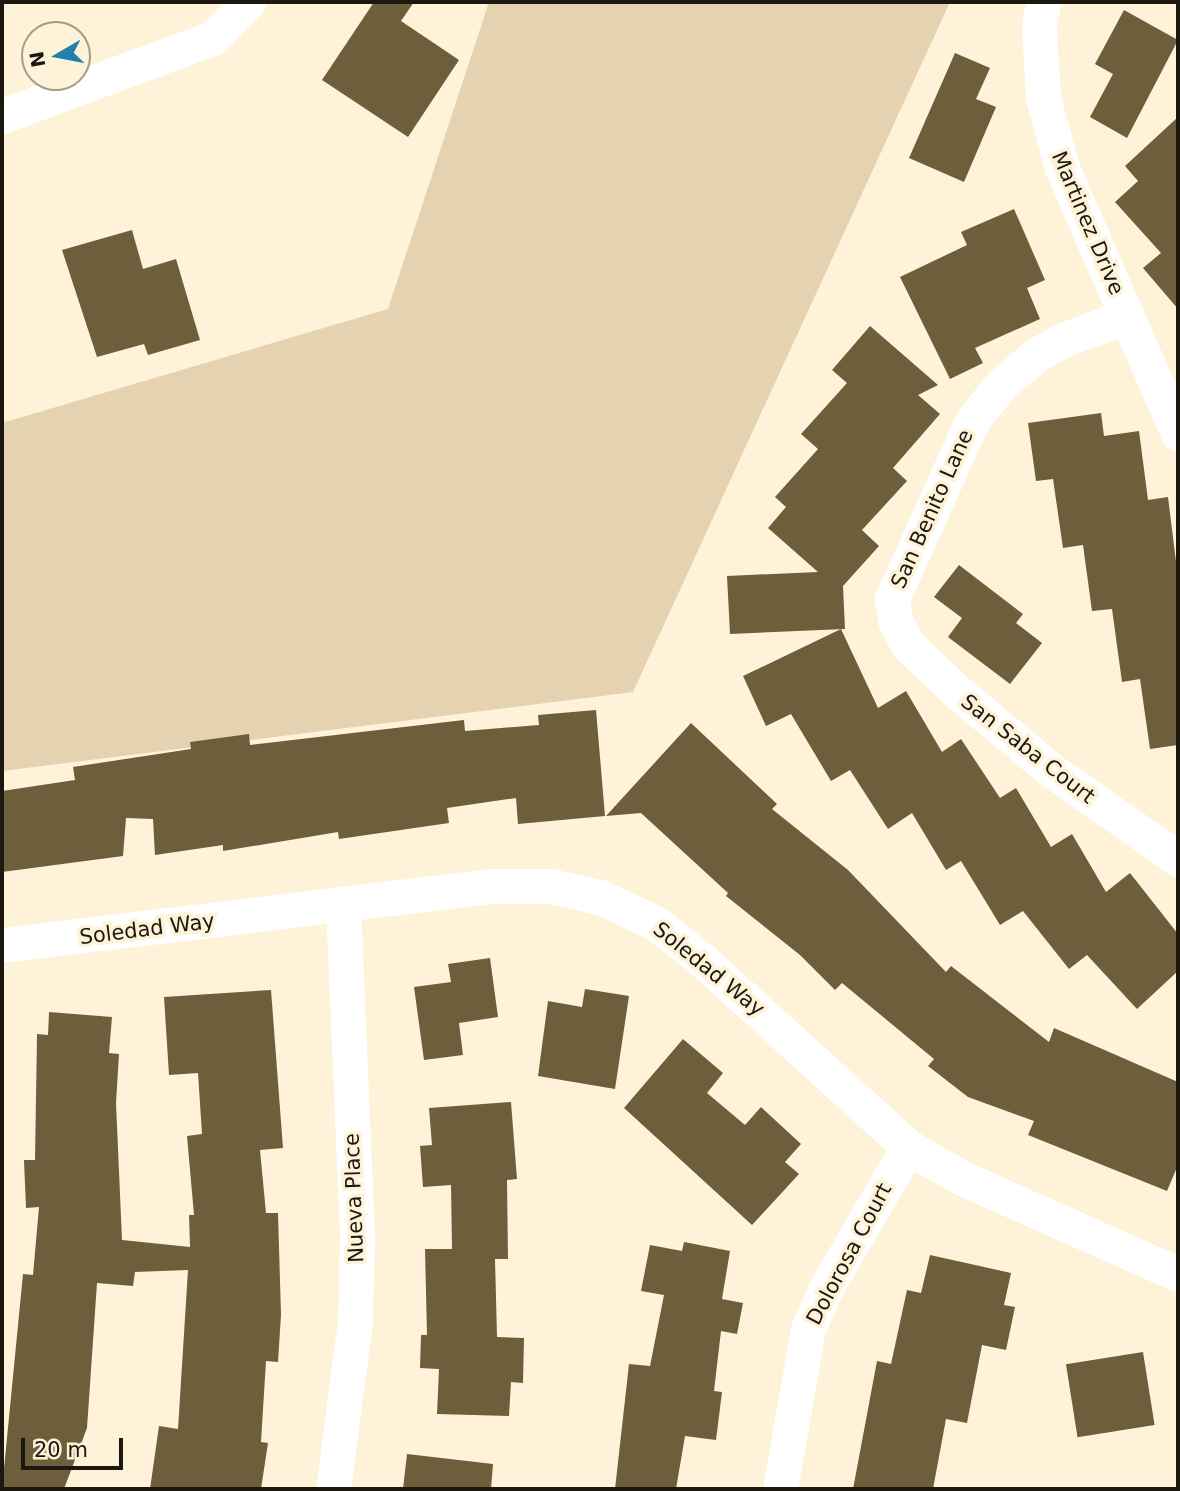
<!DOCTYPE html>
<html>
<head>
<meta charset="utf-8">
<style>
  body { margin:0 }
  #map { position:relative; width:1180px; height:1491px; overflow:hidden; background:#fef2d8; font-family:"DejaVu Sans",sans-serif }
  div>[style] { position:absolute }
  .green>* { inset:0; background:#e4d2b0 }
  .building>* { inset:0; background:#6f5e3b; transform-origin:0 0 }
  .street>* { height:35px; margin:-17.5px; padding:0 17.5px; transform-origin:17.5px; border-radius:17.5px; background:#fff }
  span { translate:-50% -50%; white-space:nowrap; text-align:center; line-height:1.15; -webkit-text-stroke:7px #fef2d8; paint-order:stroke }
  .street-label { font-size:21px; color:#1d180f }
  .frame { position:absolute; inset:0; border:4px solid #1d180f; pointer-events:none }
  .north { position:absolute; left:21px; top:21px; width:70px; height:70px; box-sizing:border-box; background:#fef2d8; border:2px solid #a49b88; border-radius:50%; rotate:260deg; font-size:19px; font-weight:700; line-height:28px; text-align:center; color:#1d180f }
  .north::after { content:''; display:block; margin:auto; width:24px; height:32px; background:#2280ac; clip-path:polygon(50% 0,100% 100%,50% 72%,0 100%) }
  .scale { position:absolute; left:21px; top:1438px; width:102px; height:32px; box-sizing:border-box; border:4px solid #1d180f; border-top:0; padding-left:9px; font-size:21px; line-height:24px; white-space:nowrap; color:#1d180f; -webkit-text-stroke:5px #fef2d8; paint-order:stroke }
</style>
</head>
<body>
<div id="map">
  <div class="green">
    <div style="clip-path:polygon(489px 2px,950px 2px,633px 692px,2px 771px,2px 423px,388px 309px)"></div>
  </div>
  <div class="building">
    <div style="clip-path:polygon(374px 2px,414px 2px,401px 21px,459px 60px,408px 137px,322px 80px)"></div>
    <div style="clip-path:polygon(1124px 10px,1178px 40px,1127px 138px,1090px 117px,1113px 74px,1095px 64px)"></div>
    <div style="clip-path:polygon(955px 53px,990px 68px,976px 99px,996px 107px,964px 182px,909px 158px)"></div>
    <div style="clip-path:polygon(1178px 117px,1178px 309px,1143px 268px,1161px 253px,1115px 202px,1138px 181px,1125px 166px)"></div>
    <div style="clip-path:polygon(1014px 209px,1045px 280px,1027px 288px,1040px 319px,975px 348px,983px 363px,950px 379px,900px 277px,967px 245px,961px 232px)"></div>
    <div style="clip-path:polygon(132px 230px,143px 269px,176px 259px,200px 340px,148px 355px,144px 344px,97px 357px,62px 250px)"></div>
    <div style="clip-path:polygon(870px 326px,938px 385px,918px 395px,940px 414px,893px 468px,907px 481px,862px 530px,879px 546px,843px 586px,845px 629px,730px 634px,727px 576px,818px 572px,768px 528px,786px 507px,775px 497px,818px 449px,801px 434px,847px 383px,832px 370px)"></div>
    <div style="clip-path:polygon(1101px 413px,1104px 436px,1139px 431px,1148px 500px,1168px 497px,1178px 578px,1178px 745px,1150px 749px,1140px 679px,1122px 682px,1112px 609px,1092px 611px,1083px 545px,1063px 548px,1053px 479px,1036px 481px,1028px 423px)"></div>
    <div style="clip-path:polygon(959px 565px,1023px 614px,1016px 623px,1042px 643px,1010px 684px,948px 637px,962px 618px,934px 597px)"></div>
    <div style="clip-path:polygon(841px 629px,878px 708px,906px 691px,942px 752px,961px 739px,1000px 798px,1016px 788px,1051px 847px,1072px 834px,1106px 892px,1130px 873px,1178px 934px,1178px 971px,1137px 1009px,1087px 955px,1069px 969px,1023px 911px,1000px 925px,961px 861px,946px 870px,912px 813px,888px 829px,850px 770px,831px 781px,791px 714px,766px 726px,743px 676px)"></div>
    <div style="clip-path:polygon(596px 710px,605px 816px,518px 824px,516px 798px,447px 808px,449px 823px,339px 839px,338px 832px,223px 851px,223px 845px,155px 855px,153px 819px,126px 818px,123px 856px,2px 872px,2px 791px,75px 780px,73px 767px,191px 749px,190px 742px,249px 734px,250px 745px,464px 720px,465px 731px,539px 725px,538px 715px)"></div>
    <div style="clip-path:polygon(691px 723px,777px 804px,772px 809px,848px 870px,946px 972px,951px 966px,1049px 1042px,1054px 1028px,1178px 1082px,1178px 1165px,1167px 1191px,1028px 1135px,1034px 1121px,968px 1097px,928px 1066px,934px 1059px,842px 983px,835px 990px,800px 955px,726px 896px,728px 893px,641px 813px,606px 816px)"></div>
    <div style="clip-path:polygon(490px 958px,498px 1017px,459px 1023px,463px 1055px,424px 1060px,414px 987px,451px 982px,448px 964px)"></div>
    <div style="clip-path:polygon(585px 989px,629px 996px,615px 1089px,538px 1076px,548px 1001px,582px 1007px)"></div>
    <div style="clip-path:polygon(271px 990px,283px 1148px,260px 1150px,266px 1213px,278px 1213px,281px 1315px,278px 1362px,266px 1361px,261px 1442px,268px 1443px,261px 1489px,150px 1489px,159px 1426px,178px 1429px,188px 1270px,135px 1272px,133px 1286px,97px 1283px,87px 1428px,64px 1489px,2px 1489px,23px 1274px,33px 1275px,39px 1207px,26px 1208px,24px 1160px,35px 1160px,37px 1034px,48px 1035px,49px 1012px,112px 1017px,109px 1053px,119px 1054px,116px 1103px,122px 1240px,190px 1247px,189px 1215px,194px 1215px,187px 1136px,202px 1134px,198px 1073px,169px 1075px,164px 997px)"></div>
    <div style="clip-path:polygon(683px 1039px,723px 1073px,707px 1093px,745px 1125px,761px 1107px,801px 1144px,785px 1162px,799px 1174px,752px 1225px,624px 1108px)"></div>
    <div style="clip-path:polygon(511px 1102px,517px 1179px,507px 1180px,508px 1259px,495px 1259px,497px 1337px,524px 1338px,523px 1383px,511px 1382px,509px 1416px,437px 1414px,439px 1369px,420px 1368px,421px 1335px,427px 1335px,425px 1249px,452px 1249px,451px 1185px,423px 1187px,420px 1146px,432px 1145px,429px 1108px)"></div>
    <div style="clip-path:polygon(684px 1242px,730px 1251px,722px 1299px,743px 1303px,737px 1334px,721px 1331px,714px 1391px,722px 1392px,716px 1440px,685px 1436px,676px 1489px,615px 1489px,629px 1364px,650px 1366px,664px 1295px,641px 1291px,650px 1245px,682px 1251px)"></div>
    <div style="clip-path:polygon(930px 1255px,1011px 1273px,1004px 1305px,1015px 1307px,1006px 1350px,982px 1345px,967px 1423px,946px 1419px,933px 1489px,853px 1489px,877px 1361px,891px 1364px,907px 1290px,921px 1293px)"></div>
    <div style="left:1143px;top:1352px;width:74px;height:78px;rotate:81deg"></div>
    <div style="clip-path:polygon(407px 1454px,493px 1464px,491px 1489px,403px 1489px)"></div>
  </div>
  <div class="street">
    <div style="left:1043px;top:2px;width:26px;rotate:99deg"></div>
    <div style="left:1039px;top:28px;width:70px;rotate:86.7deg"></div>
    <div style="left:1043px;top:98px;width:73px;rotate:74.8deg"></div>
    <div style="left:1062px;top:168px;width:290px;rotate:66.4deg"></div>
    <div style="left:2px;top:116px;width:225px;rotate:-20.3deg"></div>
    <div style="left:213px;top:38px;width:50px;rotate:-45.8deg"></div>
    <div style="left:1127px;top:316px;width:68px;rotate:159.4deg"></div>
    <div style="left:1063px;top:340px;width:31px;rotate:151deg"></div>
    <div style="left:1036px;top:355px;width:46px;rotate:139.4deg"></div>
    <div style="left:1001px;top:385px;width:46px;rotate:128.9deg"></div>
    <div style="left:972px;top:421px;width:195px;rotate:114.2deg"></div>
    <div style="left:892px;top:599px;width:21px;rotate:82deg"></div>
    <div style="left:895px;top:620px;width:28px;rotate:63deg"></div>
    <div style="left:908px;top:645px;width:64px;rotate:43.7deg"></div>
    <div style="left:954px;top:689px;width:126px;rotate:39.9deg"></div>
    <div style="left:1051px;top:770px;width:155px;rotate:35deg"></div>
    <div style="left:2px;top:945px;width:491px;rotate:-6.9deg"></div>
    <div style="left:489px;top:886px;width:62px"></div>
    <div style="left:551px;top:886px;width:53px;rotate:13deg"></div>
    <div style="left:603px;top:898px;width:60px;rotate:25.7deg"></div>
    <div style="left:657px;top:924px;width:56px;rotate:38.5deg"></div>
    <div style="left:701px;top:959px;width:280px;rotate:42.2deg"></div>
    <div style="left:908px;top:1147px;width:62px;rotate:29.9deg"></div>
    <div style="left:962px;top:1178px;width:236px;rotate:24deg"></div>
    <div style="left:333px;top:1489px;width:168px;rotate:-82.5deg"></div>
    <div style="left:355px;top:1322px;width:85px;rotate:-88.7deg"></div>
    <div style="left:357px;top:1237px;width:331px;rotate:-92.4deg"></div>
    <div style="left:780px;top:1489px;width:162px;rotate:-80.1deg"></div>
    <div style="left:808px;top:1329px;width:45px;rotate:-66.3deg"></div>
    <div style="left:826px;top:1288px;width:163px;rotate:-59.8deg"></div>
  </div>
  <div class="street-label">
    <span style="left:1088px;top:223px;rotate:67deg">Martinez Drive</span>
    <span style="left:932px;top:509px;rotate:-66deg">San Benito Lane</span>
    <span style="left:1028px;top:749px;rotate:38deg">San Saba Court</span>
    <span style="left:147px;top:929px;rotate:-7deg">Soledad Way</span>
    <span style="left:709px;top:969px;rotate:39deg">Soledad Way</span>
    <span style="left:354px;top:1198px;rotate:-92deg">Nueva Place</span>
    <span style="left:849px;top:1254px;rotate:-62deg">Dolorosa Court</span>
  </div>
  <div class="frame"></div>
  <div class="north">N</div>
  <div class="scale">20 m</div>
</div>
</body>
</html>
